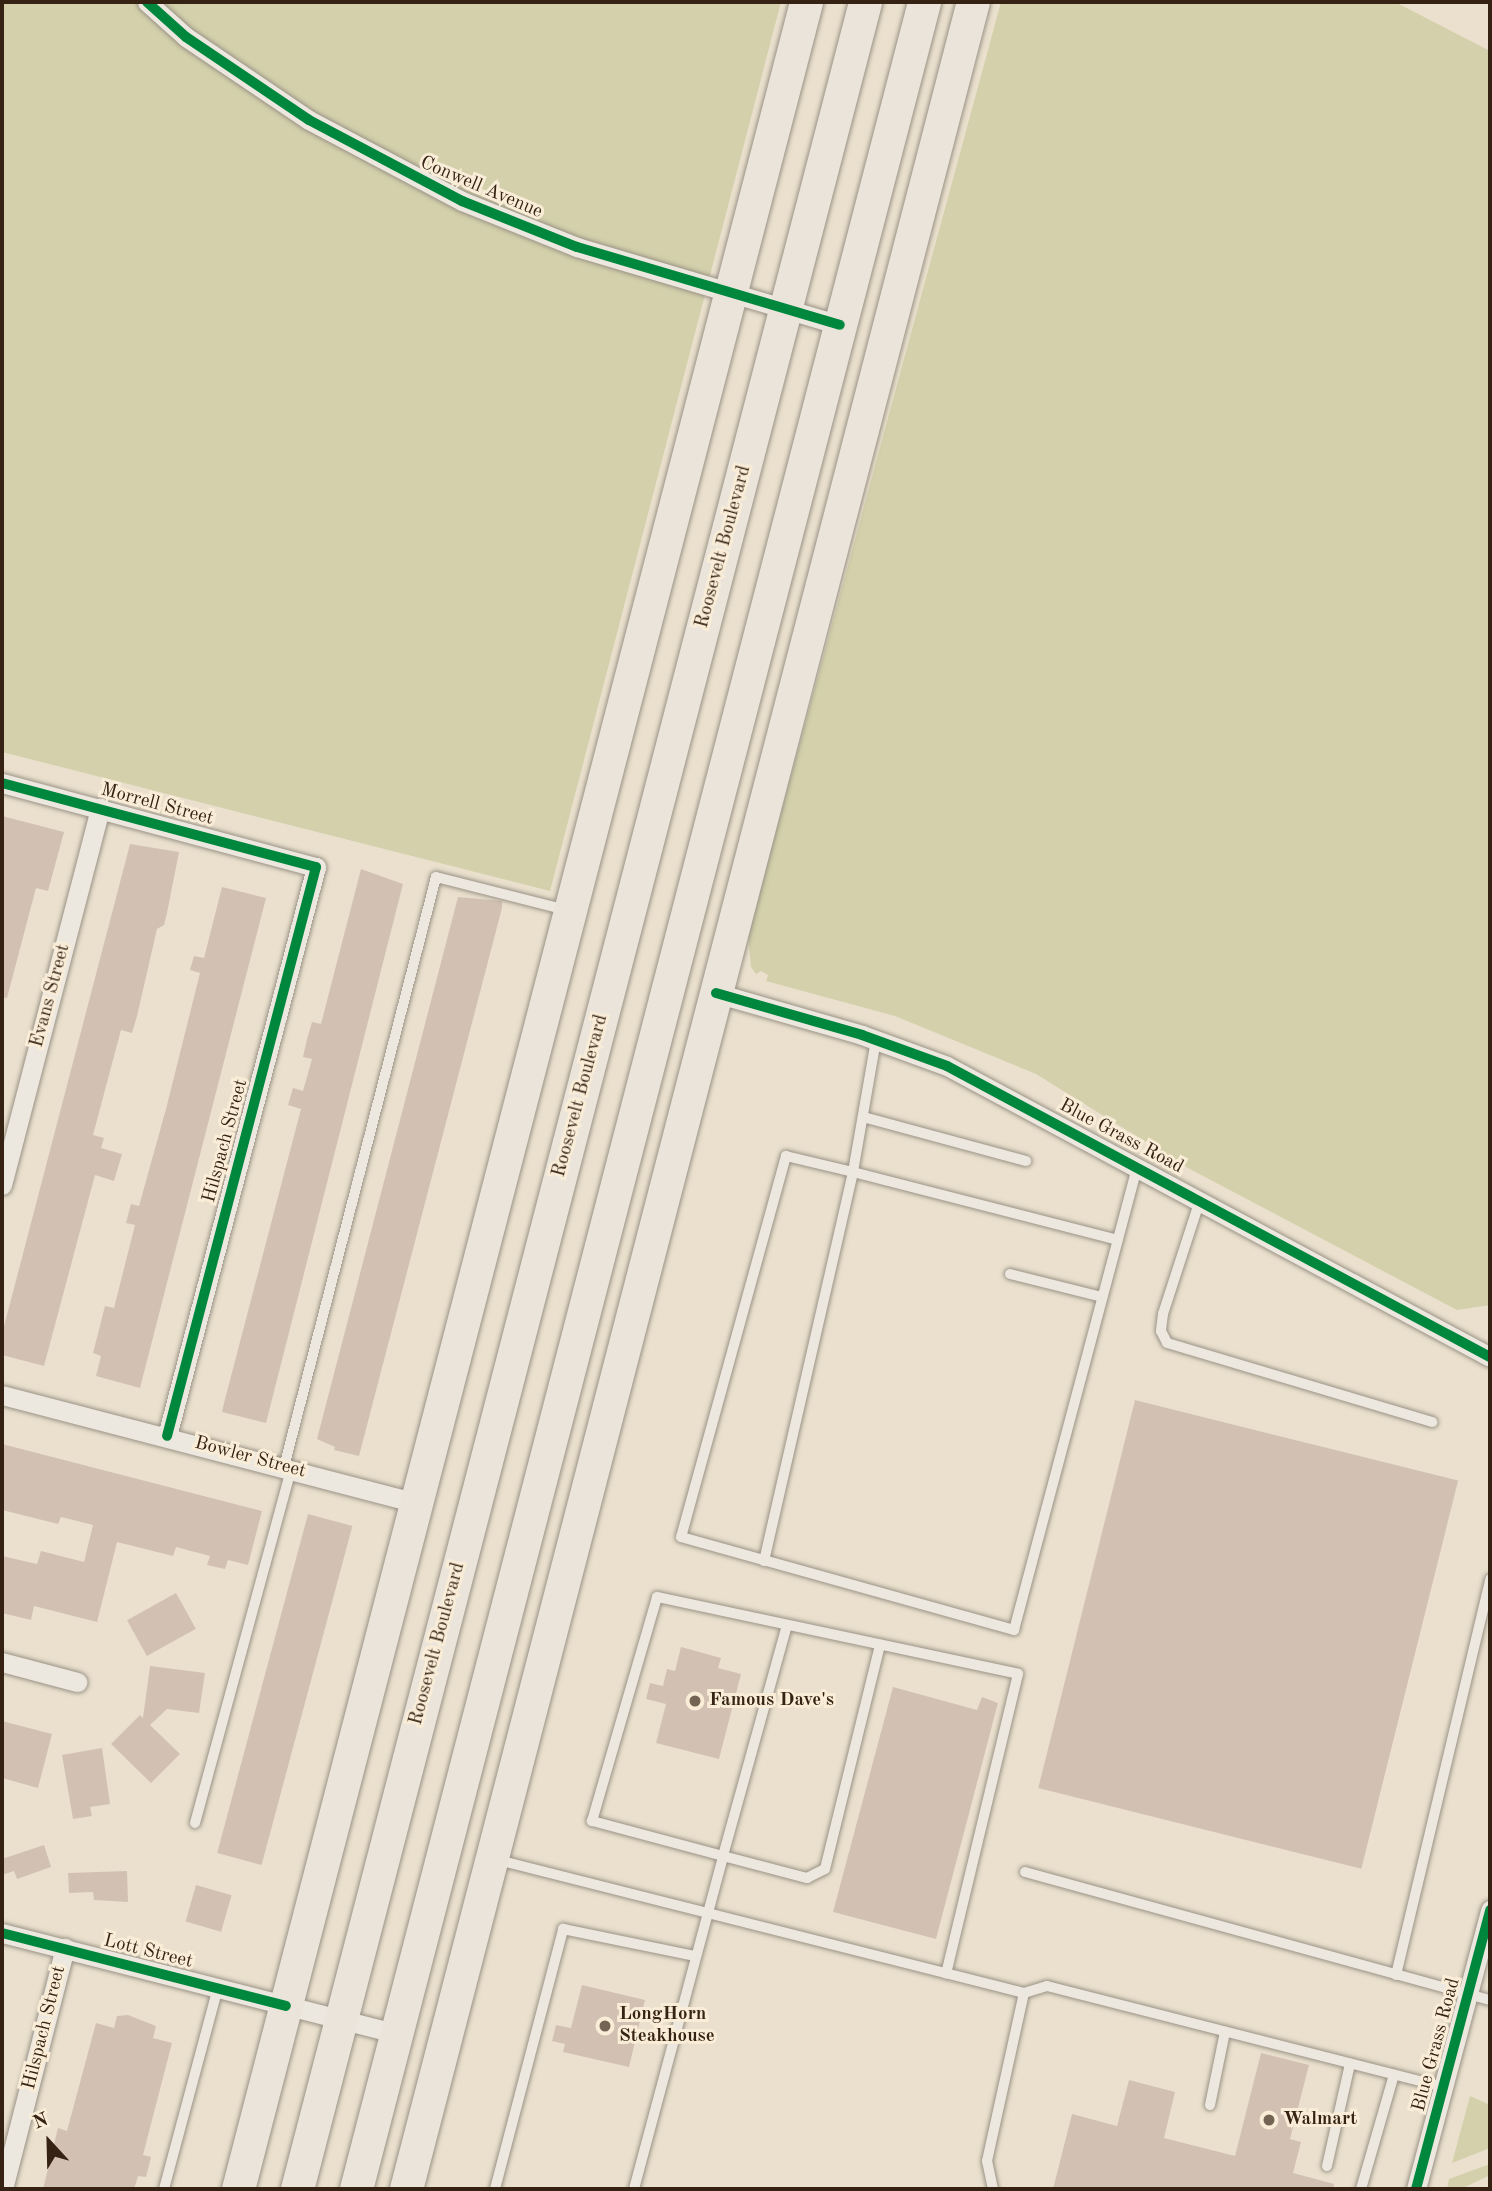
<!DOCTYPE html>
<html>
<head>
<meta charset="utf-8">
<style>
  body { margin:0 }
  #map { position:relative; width:1492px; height:2191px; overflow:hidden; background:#eae0cd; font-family:"Old Standard TT",serif }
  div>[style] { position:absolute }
  .green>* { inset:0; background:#d3d0ab }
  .building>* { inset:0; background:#d2c1b3; transform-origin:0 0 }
  .roads { filter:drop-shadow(0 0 2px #9a9286) drop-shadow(0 0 2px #9a9286) }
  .service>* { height:10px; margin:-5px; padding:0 5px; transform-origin:5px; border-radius:5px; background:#ede8df }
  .minor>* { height:19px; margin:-9.5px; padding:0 9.5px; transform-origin:9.5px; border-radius:9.5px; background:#ede8df }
  .trunk>* { height:33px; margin:-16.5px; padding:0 16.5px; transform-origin:16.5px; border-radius:16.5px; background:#eae4da }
  .cycleway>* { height:10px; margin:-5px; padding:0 5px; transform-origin:5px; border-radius:5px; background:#00873e }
  .dots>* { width:19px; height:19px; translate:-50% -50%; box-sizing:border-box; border:4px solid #f9edd7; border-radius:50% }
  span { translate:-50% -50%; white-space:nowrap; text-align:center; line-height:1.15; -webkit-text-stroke:6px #f9edd7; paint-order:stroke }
  .street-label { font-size:19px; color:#352213 }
  .poi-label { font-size:19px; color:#352213; font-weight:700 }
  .left { translate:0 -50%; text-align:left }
  .frame { position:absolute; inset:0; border:4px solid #352213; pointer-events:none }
  .north { position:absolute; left:14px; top:2107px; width:70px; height:70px; -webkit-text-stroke:5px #f9edd7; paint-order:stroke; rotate:338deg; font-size:19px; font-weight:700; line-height:28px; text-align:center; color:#352213 }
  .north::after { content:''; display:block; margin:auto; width:24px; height:32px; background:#352213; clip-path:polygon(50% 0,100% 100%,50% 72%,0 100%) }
</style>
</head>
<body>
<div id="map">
  <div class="green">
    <div style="clip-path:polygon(2px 2px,781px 2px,550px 891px,2px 752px)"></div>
    <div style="clip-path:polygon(1001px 2px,1395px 2px,1490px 51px,1490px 1305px,1457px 1310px,1188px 1168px,1036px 1074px,895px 1016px,766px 981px,768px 975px,761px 971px,756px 974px,751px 967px,748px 934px)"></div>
    <div style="clip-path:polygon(1470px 2096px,1490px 2105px,1490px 2148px,1452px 2163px)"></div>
    <div style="clip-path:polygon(1490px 2164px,1490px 2175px,1461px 2189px,1447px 2189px,1449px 2179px)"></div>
  </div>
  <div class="building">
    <div style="clip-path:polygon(2px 816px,64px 832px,48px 891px,36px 888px,7px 998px,2px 997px)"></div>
    <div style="clip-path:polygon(130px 844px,179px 852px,167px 913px,164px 925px,157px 929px,137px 1016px,132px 1033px,121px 1030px,93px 1135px,104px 1138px,101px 1148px,122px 1154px,114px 1181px,95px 1175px,44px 1366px,2px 1355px,2px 1334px)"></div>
    <div style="clip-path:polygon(361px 869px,403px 884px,266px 1423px,222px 1412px,224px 1403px,301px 1109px,288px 1105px,293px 1088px,303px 1091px,312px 1059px,303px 1057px,307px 1039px,312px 1022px,321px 1024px)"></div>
    <div style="clip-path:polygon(222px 887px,266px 898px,140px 1388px,96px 1376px,101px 1356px,93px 1353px,105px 1306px,114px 1308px,135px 1225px,126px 1223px,131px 1204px,139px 1206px,166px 1109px,200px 973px,190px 970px,194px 956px,204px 958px)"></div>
    <div style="clip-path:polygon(458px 897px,502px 901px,502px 908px,359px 1456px,334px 1450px,335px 1447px,317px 1439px)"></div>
    <div style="left:1135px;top:1400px;width:333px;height:400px;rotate:14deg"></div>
    <div style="clip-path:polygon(2px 1444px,262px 1511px,248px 1565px,228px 1560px,225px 1569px,207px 1565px,210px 1556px,176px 1547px,173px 1556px,117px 1542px,97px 1622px,34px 1606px,31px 1620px,2px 1613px,2px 1556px,37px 1564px,41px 1551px,84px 1562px,93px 1525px,61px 1517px,58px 1524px,2px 1510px)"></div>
    <div style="left:308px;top:1514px;width:46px;height:351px;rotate:15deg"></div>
    <div style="left:176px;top:1593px;width:41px;height:56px;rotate:61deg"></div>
    <div style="clip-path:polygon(681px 1647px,721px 1658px,718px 1668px,741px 1674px,719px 1759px,656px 1743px,666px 1704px,646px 1699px,650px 1683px,663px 1686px,667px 1669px,675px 1671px)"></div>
    <div style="clip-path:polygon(150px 1666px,205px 1673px,199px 1713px,167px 1709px,150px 1725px,180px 1754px,151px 1783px,111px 1744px,140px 1715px,143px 1718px)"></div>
    <div style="clip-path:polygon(893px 1687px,977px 1710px,982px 1697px,998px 1703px,936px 1939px,833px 1912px)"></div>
    <div style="clip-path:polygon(2px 1721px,52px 1734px,38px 1788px,2px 1778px)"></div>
    <div style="clip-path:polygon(102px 1748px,110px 1804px,90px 1807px,92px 1816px,73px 1819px,62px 1755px)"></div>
    <div style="clip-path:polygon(44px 1845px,51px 1867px,17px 1879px,14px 1871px,2px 1875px,2px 1859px)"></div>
    <div style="clip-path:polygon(127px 1871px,128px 1902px,94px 1900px,93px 1892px,69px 1893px,68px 1873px)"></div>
    <div style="left:196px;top:1885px;width:37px;height:38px;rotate:16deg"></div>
    <div style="clip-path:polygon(582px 1985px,645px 2000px,629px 2067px,563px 2052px,565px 2044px,552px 2041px,556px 2025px,571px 2028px)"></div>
    <div style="clip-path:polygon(128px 2015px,156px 2026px,153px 2038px,172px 2043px,143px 2155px,151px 2157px,146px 2177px,138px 2176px,134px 2189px,43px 2189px,58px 2128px,67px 2131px,96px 2023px,114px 2028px,117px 2016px)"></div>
    <div style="clip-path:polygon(1261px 2053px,1309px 2065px,1290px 2139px,1301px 2142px,1293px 2173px,1334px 2184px,1333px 2189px,1053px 2189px,1072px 2114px,1117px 2126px,1129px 2080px,1175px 2092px,1164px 2138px,1235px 2156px)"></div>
  </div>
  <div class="roads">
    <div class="service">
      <div style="left:876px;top:1040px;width:134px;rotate:99.9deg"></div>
      <div style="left:853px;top:1172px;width:69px;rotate:-166.6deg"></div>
      <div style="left:786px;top:1156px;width:395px;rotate:105.4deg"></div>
      <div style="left:681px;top:1537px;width:346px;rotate:15.6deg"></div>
      <div style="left:1014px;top:1630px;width:479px;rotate:-75.1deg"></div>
      <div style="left:863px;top:1117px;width:169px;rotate:15.1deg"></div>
      <div style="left:1200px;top:1200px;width:120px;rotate:108deg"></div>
      <div style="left:1163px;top:1314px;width:17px;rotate:97deg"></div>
      <div style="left:1161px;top:1331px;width:13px;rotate:63deg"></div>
      <div style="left:1167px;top:1343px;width:277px;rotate:16.6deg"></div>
      <div style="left:1010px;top:1274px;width:95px;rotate:14deg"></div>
      <div style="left:284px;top:1467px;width:609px;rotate:-75.55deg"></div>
      <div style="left:436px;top:877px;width:134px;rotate:14.2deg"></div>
      <div style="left:764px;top:1561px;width:399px;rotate:-77.1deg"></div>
      <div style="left:853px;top:1172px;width:273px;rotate:14.4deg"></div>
      <div style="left:787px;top:1625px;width:240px;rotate:105.5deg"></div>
      <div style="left:723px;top:1856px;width:87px;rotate:14.7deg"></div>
      <div style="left:807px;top:1878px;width:20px;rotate:-27deg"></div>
      <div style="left:825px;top:1869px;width:231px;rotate:-76.2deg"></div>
      <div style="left:195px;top:1823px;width:367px;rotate:-74.8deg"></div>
      <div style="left:498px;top:1860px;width:543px;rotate:14.19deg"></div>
      <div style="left:1024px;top:1993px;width:24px;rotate:-17deg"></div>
      <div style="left:1047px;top:1986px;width:410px;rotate:14.3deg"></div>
      <div style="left:1025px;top:1872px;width:482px;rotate:15.4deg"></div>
      <div style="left:1396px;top:1975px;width:407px;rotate:-76.6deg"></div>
      <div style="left:1210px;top:2105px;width:75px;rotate:-78.4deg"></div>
      <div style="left:1327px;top:2166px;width:105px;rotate:-77.3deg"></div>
      <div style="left:164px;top:2189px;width:208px;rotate:-75deg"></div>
      <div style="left:495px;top:2189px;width:269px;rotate:-75.3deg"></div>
      <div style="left:563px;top:1929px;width:134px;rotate:11.6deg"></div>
      <div style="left:634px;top:2189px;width:345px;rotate:-75deg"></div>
      <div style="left:723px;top:1856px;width:136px;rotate:-165deg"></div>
      <div style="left:592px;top:1821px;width:233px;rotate:-73.8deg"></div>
      <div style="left:657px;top:1597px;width:369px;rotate:12deg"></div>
      <div style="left:1018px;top:1674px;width:308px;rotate:103.5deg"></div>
      <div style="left:993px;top:2189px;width:29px;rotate:-102deg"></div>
      <div style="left:987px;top:2161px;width:172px;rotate:-77.6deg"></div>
      <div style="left:1361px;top:2189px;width:119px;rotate:-73.9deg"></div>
    </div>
    <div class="minor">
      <div style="left:147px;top:2px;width:52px;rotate:41.9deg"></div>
      <div style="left:186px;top:37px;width:148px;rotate:34deg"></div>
      <div style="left:309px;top:120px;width:173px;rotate:27.9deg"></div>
      <div style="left:462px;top:201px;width:124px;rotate:21.8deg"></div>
      <div style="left:577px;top:247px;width:274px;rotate:16.5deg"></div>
      <div style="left:2px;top:783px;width:325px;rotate:15deg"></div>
      <div style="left:316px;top:867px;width:588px;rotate:104.67deg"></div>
      <div style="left:716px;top:993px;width:152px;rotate:16deg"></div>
      <div style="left:862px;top:1035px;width:90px;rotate:20deg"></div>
      <div style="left:947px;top:1066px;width:616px;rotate:28.19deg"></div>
      <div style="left:2px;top:1185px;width:390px;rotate:-75.4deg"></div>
      <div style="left:2px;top:1395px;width:428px;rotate:14.6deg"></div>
      <div style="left:2px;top:1662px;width:78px;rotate:14.9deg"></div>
      <div style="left:2px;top:1933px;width:408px;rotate:14.3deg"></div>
      <div style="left:3px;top:2189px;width:249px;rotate:-75.6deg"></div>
      <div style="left:1416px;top:2189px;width:289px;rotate:-75.1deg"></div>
    </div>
    <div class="trunk">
      <div style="left:238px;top:2189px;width:2260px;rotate:-75.44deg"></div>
      <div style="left:297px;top:2189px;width:2260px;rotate:-75.44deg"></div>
      <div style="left:356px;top:2189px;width:2260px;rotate:-75.44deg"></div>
      <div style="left:406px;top:2189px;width:2259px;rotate:-75.47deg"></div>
    </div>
  </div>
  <div class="cycleway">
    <div style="left:147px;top:2px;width:52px;rotate:41.9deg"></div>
    <div style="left:186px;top:37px;width:148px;rotate:34deg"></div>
    <div style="left:309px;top:120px;width:173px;rotate:27.9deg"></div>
    <div style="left:462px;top:201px;width:124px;rotate:21.8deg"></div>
    <div style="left:577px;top:247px;width:274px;rotate:16.5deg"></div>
    <div style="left:2px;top:783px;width:325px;rotate:15deg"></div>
    <div style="left:316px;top:867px;width:588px;rotate:104.67deg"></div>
    <div style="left:716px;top:993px;width:152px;rotate:16deg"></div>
    <div style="left:862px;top:1035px;width:90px;rotate:20deg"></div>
    <div style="left:947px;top:1066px;width:616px;rotate:28.19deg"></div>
    <div style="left:2px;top:1933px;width:293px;rotate:14.4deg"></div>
    <div style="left:1416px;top:2189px;width:289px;rotate:-75.1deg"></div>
  </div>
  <div class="dots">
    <div style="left:695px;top:1701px;background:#746454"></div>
    <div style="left:605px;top:2026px;background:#746454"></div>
    <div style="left:1269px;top:2120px;background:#746454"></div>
  </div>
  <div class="street-label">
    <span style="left:481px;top:188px;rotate:23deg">Conwell Avenue</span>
    <span style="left:724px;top:547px;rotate:-75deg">Roosevelt Boulevard</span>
    <span style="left:157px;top:805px;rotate:15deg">Morrell Street</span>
    <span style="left:51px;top:996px;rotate:-75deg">Evans Street</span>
    <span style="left:581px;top:1096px;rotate:-75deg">Roosevelt Boulevard</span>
    <span style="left:1121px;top:1137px;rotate:28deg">Blue Grass Road</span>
    <span style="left:226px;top:1141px;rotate:-75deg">Hilspach Street</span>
    <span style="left:250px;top:1458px;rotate:15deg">Bowler Street</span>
    <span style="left:438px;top:1644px;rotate:-75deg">Roosevelt Boulevard</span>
    <span style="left:148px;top:1952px;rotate:14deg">Lott Street</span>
    <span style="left:45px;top:2028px;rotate:-76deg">Hilspach Street</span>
    <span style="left:1437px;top:2045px;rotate:-75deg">Blue Grass Road</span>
  </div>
  <div class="poi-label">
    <span class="left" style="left:709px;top:1701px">Famous Dave's</span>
    <span class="left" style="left:619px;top:2026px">LongHorn<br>Steakhouse</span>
    <span class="left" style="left:1283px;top:2120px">Walmart</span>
  </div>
  <div class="frame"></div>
  <div class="north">N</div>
</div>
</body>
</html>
